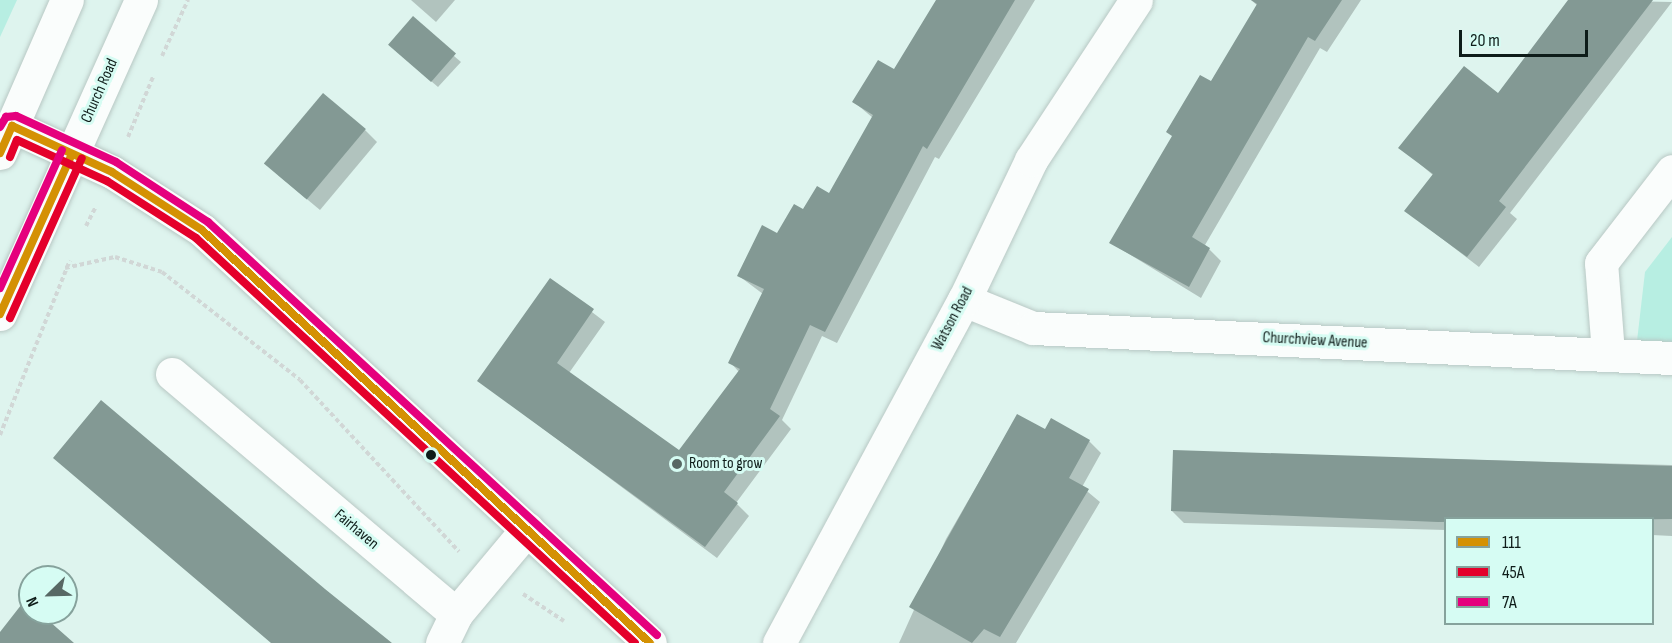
<!DOCTYPE html>
<html>
<head>
<meta charset="utf-8">
<style>
  body { margin:0 }
  #map { position:relative; width:1672px; height:643px; overflow:hidden; background:#def4ee; font-family:"Sofia Sans Condensed",sans-serif }
  div>[style] { position:absolute }
  .green>* { inset:0; background:#b7eee2 }
  .shadow>* { inset:0; background:#0003 }
  .building>* { inset:0; background:#839994; transform-origin:0 0 }
  .path>* { height:4px; margin-top:-2px; transform-origin:0; background:repeating-linear-gradient(90deg,#d1d7d6 0 4.5px,transparent 0 7.5px) }
  .roads { filter:drop-shadow(0 0 2px #b8c8c4) drop-shadow(0 0 2px #b8c8c4) }
  .minor>* { height:33px; margin:-16.5px; padding:0 16.5px; transform-origin:16.5px; border-radius:16.5px; background:#fafdfc }
  .secondary>* { height:33px; margin:-16.5px; padding:0 16.5px; transform-origin:16.5px; border-radius:16.5px; background:#fafdfc }
  .bus-1>* { height:8px; margin:-4px; padding:0 4px; transform-origin:4px; border-radius:4px; background:#d49104 }
  .bus-2>* { height:8px; margin:-4px; padding:0 4px; transform-origin:4px; border-radius:4px; background:#e4002b }
  .bus-3>* { height:8px; margin:-4px; padding:0 4px; transform-origin:4px; border-radius:4px; background:#e5007d }
  .dots>* { width:16px; height:16px; translate:-50% -50%; box-sizing:border-box; border:3px solid #d6fcf3; border-radius:50% }
  span { translate:-50% -50%; white-space:nowrap; text-align:center; line-height:1.15; -webkit-text-stroke:6px #d6fcf3; paint-order:stroke }
  .street-label { font-size:16px; color:#0e1c19 }
  .poi-label { font-size:16px; color:#0e1c19 }
  .left { translate:0 -50%; text-align:left }
  .legend { position:absolute; left:1444px; top:517px; width:210px; height:108px; box-sizing:border-box; background:#d6fcf3; border:2px solid #86a29c; margin:0; padding:8px 10px; list-style:none; font-size:18px; color:#0e1c19 }
  .legend li { display:flex; align-items:center; gap:12px; height:30px }
  .legend b { width:30px; border:2px solid #86a29c }
  .north { position:absolute; left:18px; top:565px; width:60px; height:60px; box-sizing:border-box; background:#d6fcf3; border:2px solid #86a29c; border-radius:50%; rotate:247deg; font-size:16px; font-weight:700; line-height:24px; text-align:center; color:#0e1c19 }
  .north::after { content:''; display:block; margin:auto; width:21px; height:27px; background:#576864; clip-path:polygon(50% 0,100% 100%,50% 72%,0 100%) }
  .scale { position:absolute; left:1459px; top:30px; width:129px; height:27px; box-sizing:border-box; border:3px solid #0e1c19; border-top:0; padding-left:8px; font-size:18px; line-height:21px; white-space:nowrap; color:#0e1c19; -webkit-text-stroke:4px #d6fcf3; paint-order:stroke }
</style>
</head>
<body>
<div id="map">
  <div class="green">
    <div style="clip-path:polygon(0 0,17px 0,0 37px)"></div>
    <div style="clip-path:polygon(1672px 237px,1672px 342px,1637px 341px,1645px 272px)"></div>
  </div>
  <div class="shadow">
    <div style="clip-path:polygon(411px 0,455px 0,436px 22px)"></div>
    <div style="clip-path:polygon(938px 0,1035px 0,939px 159px,935px 157px,837px 343px,822px 336px,782px 420px,791px 429px,736px 503px,749px 516px,717px 558px,479px 381px,550px 280px,605px 322px,569px 373px,680px 452px,739px 372px,730px 362px,763px 294px,739px 276px,778px 235px,830px 195px,873px 118px,854px 102px,894px 71px)"></div>
    <div style="clip-path:polygon(1251px 0,1361px 0,1327px 52px,1320px 48px,1205px 245px,1221px 261px,1201px 298px,1111px 243px,1258px 6px)"></div>
    <div style="clip-path:polygon(1571px 0,1672px 2px,1510px 213px,1517px 219px,1479px 267px,1406px 211px,1434px 176px,1400px 147px,1499px 95px)"></div>
    <div style="clip-path:polygon(396px 51px,454px 56px,461px 62px,438px 87px)"></div>
    <div style="clip-path:polygon(365px 130px,377px 142px,320px 210px,278px 175px)"></div>
    <div style="clip-path:polygon(1017px 416px,1046px 431px,1089px 441px,1101px 453px,1082px 487px,1100px 502px,1016px 643px,899px 643px,946px 539px)"></div>
    <div style="clip-path:polygon(1174px 452px,1672px 465px,1672px 536px,1652px 535px,1652px 518px,1446px 518px,1446px 530px,1184px 523px,1172px 511px)"></div>
  </div>
  <div class="building">
    <div style="clip-path:polygon(936px 0,1015px 0,927px 149px,923px 146px,825px 332px,810px 325px,770px 409px,780px 416px,724px 492px,738px 503px,705px 547px,477px 381px,550px 278px,594px 309px,557px 363px,679px 450px,740px 369px,728px 363px,764px 289px,737px 276px,762px 225px,777px 233px,794px 204px,803px 209px,817px 186px,829px 193px,873px 115px,852px 102px,878px 60px,894px 69px)"></div>
    <div style="clip-path:polygon(1251px 0,1342px 0,1315px 41px,1308px 37px,1192px 237px,1210px 248px,1189px 287px,1109px 243px,1172px 136px,1166px 132px,1200px 75px,1211px 81px,1257px 4px)"></div>
    <div style="clip-path:polygon(1568px 0,1653px 0,1499px 201px,1506px 207px,1467px 257px,1404px 211px,1433px 174px,1398px 148px,1464px 66px,1498px 93px)"></div>
    <div style="left:413px;top:16px;width:57px;height:38px;rotate:41deg"></div>
    <div style="left:323px;top:93px;width:56px;height:92px;rotate:40deg"></div>
    <div style="clip-path:polygon(101px 400px,325px 589px,392px 643px,271px 643px,53px 458px)"></div>
    <div style="clip-path:polygon(1017px 414px,1045px 429px,1051px 418px,1090px 440px,1069px 478px,1089px 489px,1000px 637px,984px 629px,972px 643px,909px 607px)"></div>
    <div style="clip-path:polygon(1173px 450px,1672px 466px,1672px 519px,1438px 522px,1171px 511px)"></div>
    <div style="clip-path:polygon(25px 600px,30px 613px,40px 613px,74px 643px,0 643px,0 632px)"></div>
  </div>
  <div class="path">
    <div style="left:162px;top:56px;width:62px;rotate:-65.1deg"></div>
    <div style="left:128px;top:137px;width:65px;rotate:-67.4deg"></div>
    <div style="left:86px;top:226px;width:22px;rotate:-63deg"></div>
    <div style="left:65px;top:268px;width:51px;rotate:-12.4deg"></div>
    <div style="left:115px;top:257px;width:49px;rotate:17.7deg"></div>
    <div style="left:162px;top:272px;width:175px;rotate:38deg"></div>
    <div style="left:300px;top:380px;width:234px;rotate:47.2deg"></div>
    <div style="left:0;top:435px;width:188px;rotate:-68.2deg"></div>
    <div style="left:523px;top:594px;width:49px;rotate:33.4deg"></div>
  </div>
  <div class="roads">
    <div class="minor">
      <div style="left:12px;top:126px;width:110px;rotate:24.7deg"></div>
      <div style="left:112px;top:172px;width:107px;rotate:32.8deg"></div>
      <div style="left:202px;top:230px;width:609px;rotate:42.67deg"></div>
      <div style="left:964px;top:300px;width:74px;rotate:22.1deg"></div>
      <div style="left:1033px;top:328px;width:640px;rotate:2.69deg"></div>
      <div style="left:1608px;top:353px;width:90px;rotate:-94.4deg"></div>
      <div style="left:1601px;top:263px;width:116px;rotate:-52.3deg"></div>
      <div style="left:172px;top:374px;width:372px;rotate:40.2deg"></div>
      <div style="left:456px;top:614px;width:111px;rotate:-50.1deg"></div>
      <div style="left:442px;top:643px;width:32px;rotate:-64deg"></div>
      <div style="left:779px;top:643px;width:390px;rotate:-61.7deg"></div>
      <div style="left:964px;top:300px;width:155px;rotate:-64.4deg"></div>
      <div style="left:1031px;top:160px;width:191px;rotate:-56.7deg"></div>
    </div>
    <div class="secondary">
      <div style="left:0;top:153px;width:167px;rotate:-66.4deg"></div>
      <div style="left:0;top:314px;width:344px;rotate:-65.8deg"></div>
    </div>
  </div>
  <div class="bus-1">
    <div style="left:0;top:153px;width:30px;rotate:-66deg"></div>
    <div style="left:12px;top:126px;width:110px;rotate:24.7deg"></div>
    <div style="left:112px;top:172px;width:107px;rotate:32.8deg"></div>
    <div style="left:202px;top:230px;width:609px;rotate:42.67deg"></div>
    <div style="left:0;top:314px;width:175px;rotate:-65.8deg"></div>
  </div>
  <div class="bus-2">
    <div style="left:10px;top:157px;width:18px;rotate:-68deg"></div>
    <div style="left:17px;top:140px;width:99px;rotate:24.5deg"></div>
    <div style="left:107px;top:181px;width:106px;rotate:32.6deg"></div>
    <div style="left:196px;top:238px;width:597px;rotate:42.69deg"></div>
    <div style="left:10px;top:318px;width:175px;rotate:-65.8deg"></div>
  </div>
  <div class="bus-3">
    <div style="left:0;top:127px;width:12px;rotate:-59deg"></div>
    <div style="left:6px;top:117px;width:10px;rotate:-6deg"></div>
    <div style="left:16px;top:116px;width:110px;rotate:24.7deg"></div>
    <div style="left:116px;top:162px;width:110px;rotate:33.1deg"></div>
    <div style="left:208px;top:222px;width:610px;rotate:42.61deg"></div>
    <div style="left:0;top:288px;width:151px;rotate:-65.8deg"></div>
  </div>
  <div class="dots">
    <div style="left:431px;top:455px;background:#0e1c19"></div>
    <div style="left:677px;top:464px;background:#576864"></div>
  </div>
  <div class="street-label">
    <span style="left:100px;top:91px;rotate:-66deg">Church Road</span>
    <span style="left:953px;top:319px;rotate:-62deg">Watson Road</span>
    <span style="left:1315px;top:341px;rotate:3deg">Churchview Avenue</span>
    <span style="left:356px;top:530px;rotate:40deg">Fairhaven</span>
  </div>
  <div class="poi-label">
    <span class="left" style="left:689px;top:464px">Room to grow</span>
  </div>
  <ul class="legend">
  <li><b style="height:8px;background:#d49104"></b>111</li>
  <li><b style="height:8px;background:#e4002b"></b>45A</li>
  <li><b style="height:8px;background:#e5007d"></b>7A</li>
  </ul>
  <div class="north">N</div>
  <div class="scale">20 m</div>
</div>
</body>
</html>
